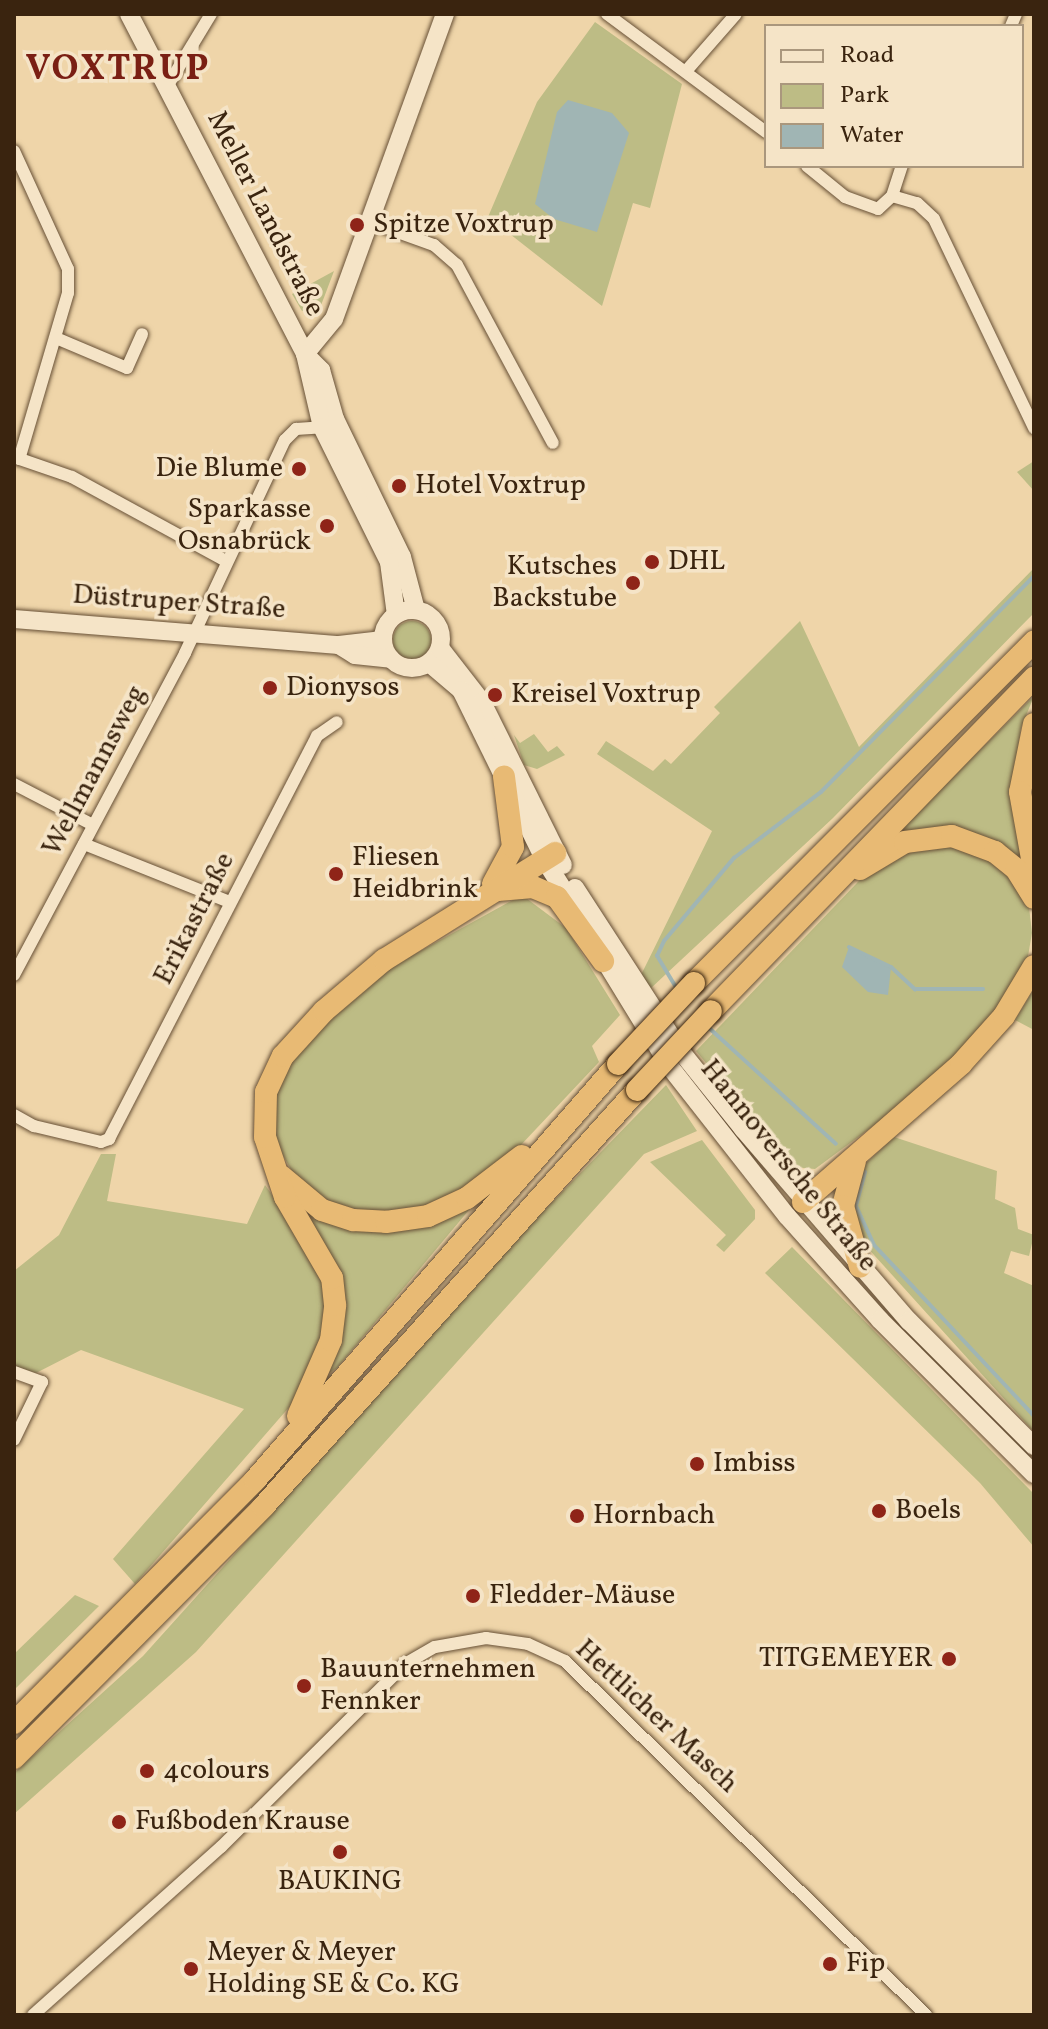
<!DOCTYPE html>
<html>
<head>
<meta charset="utf-8">
<style>
  body { margin:0 }
  #map { position:relative; width:1048px; height:2029px; overflow:hidden; background:#efd5a9; font-family:Vollkorn,serif }
  div>[style] { position:absolute }
  .green>* { inset:0; background:#bdbc85 }
  .round { border-radius:50% }
  .water>* { inset:0; background:#a0b5b4 }
  .stream>* { height:4px; margin:-2px; padding:0 2px; transform-origin:2px; border-radius:2px; background:#a0b5b4 }
  .roads { filter:drop-shadow(0 0 2px #675036) drop-shadow(0 0 2px #675036) }
  .street>* { height:12px; margin:-6px; padding:0 6px; transform-origin:6px; border-radius:6px; background:#f5e4c7 }
  .secondary>* { height:18px; margin:-9px; padding:0 9px; transform-origin:9px; border-radius:9px; background:#f5e4c7 }
  .secondary>.ring { margin:-9px; padding:0; box-sizing:content-box; background:none; border:18px solid #f5e4c7; border-radius:50% }
  .highway>* { height:22px; margin:-11px; padding:0 11px; transform-origin:11px; border-radius:11px; background:#e8ba74 }
  .bridges { filter:drop-shadow(0 0 2px #3a240f) drop-shadow(0 0 2px #3a240f) }
  .highway-bridge>* { height:22px; margin:-11px; padding:0 11px; transform-origin:11px; border-radius:11px; background:#e8ba74 }
  .dots>* { width:22px; height:22px; translate:-50% -50%; box-sizing:border-box; border:4px solid #f5e4c7; border-radius:50% }
  span { translate:-50% -50%; white-space:nowrap; text-align:center; line-height:1.15; -webkit-text-stroke:7px #f5e4c7; paint-order:stroke }
  .street-label { font-size:28px; color:#3a240f }
  .poi-label { font-size:28px; color:#3a240f }
  .left { translate:0 -50%; text-align:left }
  .right { translate:-100% -50%; text-align:right }
  .district-label { font-size:36px; color:#7a1f14; font-weight:700; letter-spacing:2px }
  .frame { position:absolute; inset:0; border:16px solid #3a240f; pointer-events:none }
  .legend { position:absolute; left:764px; top:24px; width:260px; height:144px; box-sizing:border-box; background:#f5e4c7; border:2px solid #aa977d; margin:0; padding:10px 14px; list-style:none; font-size:24px; color:#3a240f }
  .legend li { display:flex; align-items:center; gap:16px; height:40px }
  .legend b { width:40px; border:2px solid #aa977d }
</style>
</head>
<body>
<div id="map">
  <div class="green">
    <div style="clip-path:polygon(595px 22px,682px 84px,650px 208px,633px 203px,602px 306px,488px 217px,537px 102px)"></div>
    <div style="clip-path:polygon(334px 271px,320px 308px,302px 311px,292px 294px)"></div>
    <div style="clip-path:polygon(1034px 461px,1034px 491px,1017px 472px)"></div>
    <div style="clip-path:polygon(1034px 568px,1034px 613px,833px 818px,650px 989px,641px 975px,712px 831px,597px 754px,606px 741px,653px 771px,665px 759px,671px 764px,720px 713px,714px 707px,800px 621px,859px 747px)"></div>
    <div class="round" style="left:393px;top:621px;width:38px;height:38px"></div>
    <div style="clip-path:polygon(1034px 696px,1021px 728px,1014px 782px,1029px 877px,995px 844px,889px 841px)"></div>
    <div style="clip-path:polygon(534px 734px,548px 752px,557px 746px,565px 755px,537px 769px,524px 765px,514px 735px,520px 743px)"></div>
    <div style="clip-path:polygon(935px 841px,1004px 864px,1029px 907px,1032px 933px,1027px 962px,997px 1014px,911px 1098px,815px 1169px,793px 1167px,696px 1051px,879px 860px)"></div>
    <div style="clip-path:polygon(522px 895px,566px 928px,620px 1015px,592px 1046px,599px 1062px,504px 1163px,469px 1188px,426px 1209px,355px 1216px,301px 1187px,273px 1138px,277px 1086px,307px 1039px,393px 966px)"></div>
    <div style="clip-path:polygon(1034px 989px,1034px 1030px,1015px 1020px)"></div>
    <div style="clip-path:polygon(666px 1085px,697px 1131px,644px 1154px,196px 1652px,14px 1814px,14px 1773px,143px 1656px,531px 1224px)"></div>
    <div style="clip-path:polygon(894px 1137px,997px 1171px,995px 1199px,1015px 1208px,1018px 1229px,1034px 1235px,1029px 1256px,1011px 1251px,1004px 1273px,1034px 1286px,1034px 1432px,856px 1235px,849px 1201px,863px 1166px)"></div>
    <div style="clip-path:polygon(702px 1140px,755px 1210px,755px 1219px,724px 1252px,716px 1245px,726px 1235px,650px 1162px)"></div>
    <div style="clip-path:polygon(101px 1154px,116px 1154px,107px 1201px,247px 1224px,265px 1185px,312px 1250px,327px 1302px,322px 1339px,298px 1397px,135px 1584px,113px 1559px,244px 1409px,81px 1350px,36px 1373px,14px 1366px,14px 1271px,59px 1235px)"></div>
    <div style="clip-path:polygon(494px 1180px,337px 1368px,318px 1380px,335px 1305px,295px 1190px,386px 1222px)"></div>
    <div style="clip-path:polygon(792px 1247px,1034px 1494px,1034px 1547px,980px 1483px,765px 1273px)"></div>
    <div style="clip-path:polygon(75px 1595px,99px 1606px,14px 1690px,14px 1654px)"></div>
  </div>
  <div class="water">
    <div style="clip-path:polygon(568px 100px,612px 113px,629px 133px,597px 232px,554px 219px,535px 204px,557px 112px)"></div>
    <div style="clip-path:polygon(849px 947px,891px 967px,888px 995px,868px 992px,842px 967px)"></div>
  </div>
  <div class="stream">
    <div style="left:849px;top:947px;width:47px;rotate:25.5deg"></div>
    <div style="left:891px;top:967px;width:33px;rotate:43deg"></div>
    <div style="left:915px;top:989px;width:68px"></div>
    <div style="left:677px;top:989px;width:39px;rotate:-121deg"></div>
    <div style="left:657px;top:956px;width:17px;rotate:-65deg"></div>
    <div style="left:664px;top:941px;width:109px;rotate:-49.9deg"></div>
    <div style="left:734px;top:858px;width:109px;rotate:-37.2deg"></div>
    <div style="left:821px;top:792px;width:303px;rotate:-45.4deg"></div>
    <div style="left:708px;top:1027px;width:173px;rotate:42.4deg"></div>
    <div style="left:865px;top:1172px;width:35px;rotate:105deg"></div>
    <div style="left:856px;top:1206px;width:43px;rotate:65.2deg"></div>
    <div style="left:874px;top:1245px;width:234px;rotate:46.9deg"></div>
  </div>
  <div class="roads">
    <div class="street">
      <div style="left:607px;top:14px;width:198px;rotate:36.6deg"></div>
      <div style="left:1011px;top:26px;width:13px;rotate:-67deg"></div>
      <div style="left:687px;top:70px;width:74px;rotate:-48.8deg"></div>
      <div style="left:168px;top:85px;width:83px;rotate:-58.8deg"></div>
      <div style="left:14px;top:151px;width:130px;rotate:65.4deg"></div>
      <div style="left:68px;top:269px;width:24px;rotate:90deg"></div>
      <div style="left:68px;top:293px;width:173px;rotate:106.4deg"></div>
      <div style="left:807px;top:166px;width:49px;rotate:39.2deg"></div>
      <div style="left:845px;top:197px;width:35px;rotate:20deg"></div>
      <div style="left:878px;top:209px;width:19px;rotate:-43deg"></div>
      <div style="left:892px;top:196px;width:26px;rotate:16deg"></div>
      <div style="left:917px;top:203px;width:23px;rotate:43deg"></div>
      <div style="left:934px;top:219px;width:232px;rotate:64.4deg"></div>
      <div style="left:892px;top:196px;width:32px;rotate:-72deg"></div>
      <div style="left:370px;top:222px;width:68px;rotate:19.8deg"></div>
      <div style="left:434px;top:245px;width:30px;rotate:41deg"></div>
      <div style="left:457px;top:265px;width:202px;rotate:61.7deg"></div>
      <div style="left:56px;top:338px;width:77px;rotate:22.9deg"></div>
      <div style="left:127px;top:368px;width:37px;rotate:-66deg"></div>
      <div style="left:14px;top:457px;width:61px;rotate:19deg"></div>
      <div style="left:72px;top:477px;width:173px;rotate:28.6deg"></div>
      <div style="left:14px;top:784px;width:89px;rotate:27.4deg"></div>
      <div style="left:84px;top:844px;width:157px;rotate:21.7deg"></div>
      <div style="left:14px;top:975px;width:365px;rotate:-62deg"></div>
      <div style="left:185px;top:653px;width:235px;rotate:-64.9deg"></div>
      <div style="left:285px;top:440px;width:16px;rotate:-45deg"></div>
      <div style="left:296px;top:429px;width:26px;rotate:-4deg"></div>
      <div style="left:14px;top:1115px;width:23px;rotate:29deg"></div>
      <div style="left:34px;top:1126px;width:69px;rotate:13.4deg"></div>
      <div style="left:101px;top:1142px;width:9px;rotate:-21deg"></div>
      <div style="left:109px;top:1139px;width:454px;rotate:-62.7deg"></div>
      <div style="left:317px;top:736px;width:24px;rotate:-35deg"></div>
      <div style="left:14px;top:1372px;width:30px;rotate:20deg"></div>
      <div style="left:42px;top:1382px;width:64px;rotate:115.8deg"></div>
      <div style="left:33px;top:2015px;width:252px;rotate:-41.8deg"></div>
      <div style="left:221px;top:1847px;width:260px;rotate:-44.8deg"></div>
      <div style="left:405px;top:1664px;width:34px;rotate:-30deg"></div>
      <div style="left:435px;top:1647px;width:52px;rotate:-10deg"></div>
      <div style="left:486px;top:1638px;width:42px;rotate:8.1deg"></div>
      <div style="left:528px;top:1644px;width:41px;rotate:24.7deg"></div>
      <div style="left:565px;top:1661px;width:506px;rotate:44.44deg"></div>
    </div>
    <div class="secondary">
      <div style="left:129px;top:14px;width:383px;rotate:62.6deg"></div>
      <div style="left:305px;top:354px;width:23px;rotate:45deg"></div>
      <div style="left:321px;top:370px;width:51px;rotate:74.1deg"></div>
      <div style="left:335px;top:419px;width:153px;rotate:64.1deg"></div>
      <div style="left:402px;top:557px;width:55px;rotate:75.2deg"></div>
      <div style="left:305px;top:354px;width:45px;rotate:-50.4deg"></div>
      <div style="left:334px;top:319px;width:325px;rotate:-70deg"></div>
      <div style="left:305px;top:354px;width:75px;rotate:76.9deg"></div>
      <div style="left:322px;top:427px;width:151px;rotate:63.6deg"></div>
      <div style="left:389px;top:562px;width:53px;rotate:82.5deg"></div>
      <div class="ring" style="left:383px;top:610px;width:40px;height:40px"></div>
      <div style="left:14px;top:619px;width:326px;rotate:4.6deg"></div>
      <div style="left:339px;top:645px;width:44px;rotate:-6.5deg"></div>
      <div style="left:339px;top:645px;width:19px;rotate:32deg"></div>
      <div style="left:355px;top:655px;width:36px;rotate:6deg"></div>
      <div style="left:440px;top:648px;width:68px;rotate:52.1deg"></div>
      <div style="left:482px;top:702px;width:182px;rotate:63.6deg"></div>
      <div style="left:429px;top:663px;width:42px;rotate:40.2deg"></div>
      <div style="left:461px;top:690px;width:188px;rotate:63.8deg"></div>
      <div style="left:544px;top:859px;width:58px;rotate:57.7deg"></div>
      <div style="left:575px;top:888px;width:198px;rotate:57deg"></div>
      <div style="left:683px;top:1054px;width:96px;rotate:51.3deg"></div>
      <div style="left:743px;top:1129px;width:254px;rotate:49.2deg"></div>
      <div style="left:909px;top:1321px;width:177px;rotate:45deg"></div>
      <div style="left:599px;top:951px;width:136px;rotate:58.5deg"></div>
      <div style="left:670px;top:1067px;width:189px;rotate:51.9deg"></div>
      <div style="left:787px;top:1216px;width:140px;rotate:48.2deg"></div>
      <div style="left:880px;top:1320px;width:218px;rotate:45deg"></div>
    </div>
    <div class="highway">
      <div style="left:1034px;top:724px;width:69px;rotate:101.6deg"></div>
      <div style="left:1020px;top:792px;width:79px;rotate:79.8deg"></div>
      <div style="left:860px;top:869px;width:52px;rotate:-31deg"></div>
      <div style="left:905px;top:842px;width:47px;rotate:-7.3deg"></div>
      <div style="left:952px;top:836px;width:46px;rotate:20.4deg"></div>
      <div style="left:995px;top:852px;width:27px;rotate:39deg"></div>
      <div style="left:1016px;top:869px;width:34px;rotate:58deg"></div>
      <div style="left:493px;top:884px;width:42px;rotate:-61.6deg"></div>
      <div style="left:513px;top:847px;width:71px;rotate:-97.3deg"></div>
      <div style="left:498px;top:890px;width:35px;rotate:-5deg"></div>
      <div style="left:533px;top:887px;width:26px;rotate:23deg"></div>
      <div style="left:557px;top:897px;width:79px;rotate:54.3deg"></div>
      <div style="left:694px;top:983px;width:482px;rotate:-45.1deg"></div>
      <div style="left:711px;top:1011px;width:464px;rotate:-45.9deg"></div>
      <div style="left:855px;top:1161px;width:47px;rotate:104.9deg"></div>
      <div style="left:843px;top:1206px;width:63px;rotate:74.4deg"></div>
      <div style="left:281px;top:1176px;width:53px;rotate:39.7deg"></div>
      <div style="left:322px;top:1210px;width:33px;rotate:18deg"></div>
      <div style="left:353px;top:1220px;width:33px;rotate:3deg"></div>
      <div style="left:386px;top:1222px;width:42px;rotate:-8.1deg"></div>
      <div style="left:428px;top:1216px;width:43px;rotate:-24.8deg"></div>
      <div style="left:467px;top:1198px;width:69px;rotate:-37.4deg"></div>
      <div style="left:803px;top:1202px;width:210px;rotate:-41.1deg"></div>
      <div style="left:961px;top:1064px;width:64px;rotate:-48.1deg"></div>
      <div style="left:1004px;top:1016px;width:58px;rotate:-59deg"></div>
      <div style="left:298px;top:1416px;width:83px;rotate:-66.5deg"></div>
      <div style="left:331px;top:1340px;width:35px;rotate:-83deg"></div>
      <div style="left:335px;top:1305px;width:27px;rotate:-96deg"></div>
      <div style="left:332px;top:1278px;width:94px;rotate:-120.1deg"></div>
      <div style="left:285px;top:1197px;width:63px;rotate:-108.4deg"></div>
      <div style="left:265px;top:1137px;width:45px;rotate:-88.7deg"></div>
      <div style="left:266px;top:1092px;width:40px;rotate:-65deg"></div>
      <div style="left:283px;top:1056px;width:61px;rotate:-47.7deg"></div>
      <div style="left:324px;top:1011px;width:79px;rotate:-40.4deg"></div>
      <div style="left:384px;top:960px;width:202px;rotate:-32deg"></div>
      <div style="left:14px;top:1723px;width:342px;rotate:-45.2deg"></div>
      <div style="left:255px;top:1480px;width:552px;rotate:-48.89deg"></div>
      <div style="left:14px;top:1758px;width:354px;rotate:-45.2deg"></div>
      <div style="left:263px;top:1507px;width:560px;rotate:-48.11deg"></div>
    </div>
  </div>
  <div class="bridges">
    <div class="highway-bridge">
      <div style="left:618px;top:1064px;width:111px;rotate:-46.8deg"></div>
      <div style="left:637px;top:1090px;width:108px;rotate:-46.9deg"></div>
    </div>
  </div>
  <div class="dots">
    <div style="left:357px;top:225px;background:#8f2418"></div>
    <div style="left:299px;top:469px;background:#8f2418"></div>
    <div style="left:399px;top:486px;background:#8f2418"></div>
    <div style="left:327px;top:526px;background:#8f2418"></div>
    <div style="left:652px;top:562px;background:#8f2418"></div>
    <div style="left:633px;top:583px;background:#8f2418"></div>
    <div style="left:270px;top:688px;background:#8f2418"></div>
    <div style="left:495px;top:695px;background:#8f2418"></div>
    <div style="left:336px;top:874px;background:#8f2418"></div>
    <div style="left:697px;top:1464px;background:#8f2418"></div>
    <div style="left:879px;top:1511px;background:#8f2418"></div>
    <div style="left:577px;top:1516px;background:#8f2418"></div>
    <div style="left:473px;top:1596px;background:#8f2418"></div>
    <div style="left:949px;top:1659px;background:#8f2418"></div>
    <div style="left:304px;top:1686px;background:#8f2418"></div>
    <div style="left:147px;top:1771px;background:#8f2418"></div>
    <div style="left:119px;top:1822px;background:#8f2418"></div>
    <div style="left:340px;top:1852px;background:#8f2418"></div>
    <div style="left:830px;top:1964px;background:#8f2418"></div>
    <div style="left:191px;top:1969px;background:#8f2418"></div>
  </div>
  <div class="street-label">
    <span style="left:265px;top:214px;rotate:63deg">Meller Landstraße</span>
    <span style="left:179px;top:603px;rotate:4deg">Düstruper Straße</span>
    <span style="left:95px;top:771px;rotate:-62deg">Wellmannsweg</span>
    <span style="left:195px;top:919px;rotate:-63deg">Erikastraße</span>
    <span style="left:788px;top:1166px;rotate:51deg">Hannoversche Straße</span>
    <span style="left:656px;top:1717px;rotate:43deg">Hettlicher Masch</span>
  </div>
  <div class="poi-label">
    <span class="left" style="left:373px;top:225px">Spitze Voxtrup</span>
    <span class="right" style="left:283px;top:469px">Die Blume</span>
    <span class="left" style="left:415px;top:486px">Hotel Voxtrup</span>
    <span class="right" style="left:311px;top:526px">Sparkasse<br>Osnabrück</span>
    <span class="left" style="left:668px;top:562px">DHL</span>
    <span class="right" style="left:617px;top:583px">Kutsches<br>Backstube</span>
    <span class="left" style="left:286px;top:688px">Dionysos</span>
    <span class="left" style="left:511px;top:695px">Kreisel Voxtrup</span>
    <span class="left" style="left:352px;top:874px">Fliesen<br>Heidbrink</span>
    <span class="left" style="left:713px;top:1464px">Imbiss</span>
    <span class="left" style="left:895px;top:1511px">Boels</span>
    <span class="left" style="left:593px;top:1516px">Hornbach</span>
    <span class="left" style="left:489px;top:1596px">Fledder-Mäuse</span>
    <span class="right" style="left:933px;top:1659px">TITGEMEYER</span>
    <span class="left" style="left:320px;top:1686px">Bauunternehmen<br>Fennker</span>
    <span class="left" style="left:163px;top:1771px">4colours</span>
    <span class="left" style="left:135px;top:1822px">Fußboden Krause</span>
    <span style="left:340px;top:1882px">BAUKING</span>
    <span class="left" style="left:207px;top:1969px">Meyer &amp; Meyer<br>Holding SE &amp; Co. KG</span>
    <span class="left" style="left:846px;top:1964px">Fip</span>
  </div>
  <div class="district-label">
    <span style="left:118px;top:71px">VOXTRUP</span>
  </div>
  <div class="frame"></div>
  <ul class="legend">
  <li><b style="height:10px;background:#f5e4c7"></b>Road</li>
  <li><b style="height:22px;background:#bdbc85"></b>Park</li>
  <li><b style="height:22px;background:#a0b5b4"></b>Water</li>
  </ul>
</div>
</body>
</html>
